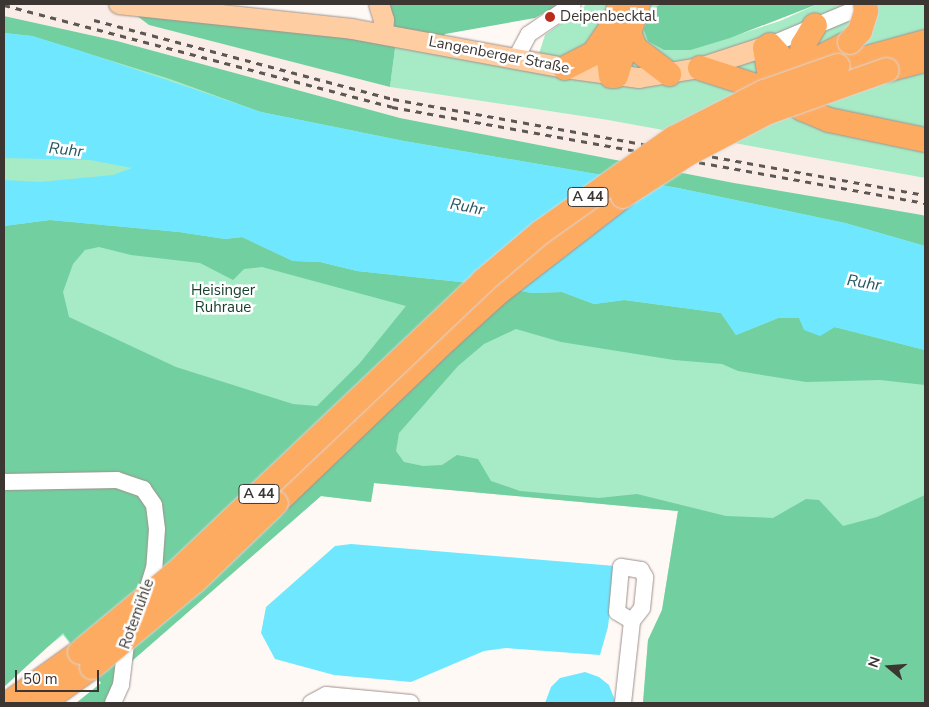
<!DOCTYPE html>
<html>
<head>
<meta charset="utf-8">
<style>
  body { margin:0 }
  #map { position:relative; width:929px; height:707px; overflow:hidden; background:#fff9f6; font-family:"Nunito Sans",sans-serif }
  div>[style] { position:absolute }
  .built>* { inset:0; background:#faece6 }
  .green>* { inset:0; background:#a7eac6 }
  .forest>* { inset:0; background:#72cfa0 }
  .water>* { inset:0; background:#6fe8ff }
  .roads { filter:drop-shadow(0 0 1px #a0928c) drop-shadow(0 0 1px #a0928c) }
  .minor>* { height:16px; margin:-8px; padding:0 8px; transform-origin:8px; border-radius:8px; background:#fff }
  .major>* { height:20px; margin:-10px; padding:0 10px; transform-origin:10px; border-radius:10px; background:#fecda1 }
  .highway>* { height:24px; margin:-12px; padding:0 12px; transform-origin:12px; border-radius:12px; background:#feab62 }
  .rail>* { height:3px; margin-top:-1.5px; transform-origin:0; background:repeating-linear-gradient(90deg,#5d5754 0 6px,transparent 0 12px) }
  .bridges { filter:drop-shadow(0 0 1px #d8d7d6) drop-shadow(0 0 1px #d8d7d6) }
  .highway-bridge>* { height:24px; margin:-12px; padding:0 12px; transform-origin:12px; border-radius:12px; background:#feab62 }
  .dots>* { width:14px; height:14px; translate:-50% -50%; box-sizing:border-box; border:2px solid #fff; border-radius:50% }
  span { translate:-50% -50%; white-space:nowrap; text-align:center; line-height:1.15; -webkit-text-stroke:5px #fff; paint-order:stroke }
  .shield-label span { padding:1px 4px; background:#fff; border:1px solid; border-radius:4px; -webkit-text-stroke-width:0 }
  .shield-label { font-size:14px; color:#3c3633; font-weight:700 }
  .poi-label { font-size:15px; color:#3c3633 }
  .left { translate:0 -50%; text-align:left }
  .street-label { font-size:15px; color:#3c3633 }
  .park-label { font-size:15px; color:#18402d }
  .water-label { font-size:16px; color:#225660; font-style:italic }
  .frame { position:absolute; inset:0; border:5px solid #3c3633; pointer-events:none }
  .north { position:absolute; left:864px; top:642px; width:50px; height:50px; -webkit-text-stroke:4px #fff; paint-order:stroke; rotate:288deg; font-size:14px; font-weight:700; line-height:20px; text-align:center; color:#3c3633 }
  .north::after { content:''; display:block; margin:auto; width:18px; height:22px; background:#3c3633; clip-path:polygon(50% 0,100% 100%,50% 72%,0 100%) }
  .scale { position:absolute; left:15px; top:670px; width:84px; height:22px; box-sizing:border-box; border:2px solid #3c3633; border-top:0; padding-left:6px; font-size:15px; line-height:18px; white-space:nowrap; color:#3c3633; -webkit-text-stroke:4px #fff; paint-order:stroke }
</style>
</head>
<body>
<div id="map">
  <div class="built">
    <div style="clip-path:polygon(4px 4px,101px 4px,128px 9px,149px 25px,390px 87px,608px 120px,925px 178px,925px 216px,734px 183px,400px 118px,117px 41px,4px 16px)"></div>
  </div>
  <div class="green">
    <div style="clip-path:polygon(587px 4px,661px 4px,652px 9px,691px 50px,780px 21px,818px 4px,925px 4px,925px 178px,608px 120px,390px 87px,396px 41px,534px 69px,545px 35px)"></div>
    <div style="clip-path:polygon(4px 17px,392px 118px,733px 186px,925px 217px,925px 703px,643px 703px,648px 640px,662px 610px,678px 511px,374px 483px,371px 502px,321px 496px,133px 660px,117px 703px,63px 635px,4px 680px)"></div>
  </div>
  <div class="forest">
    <div style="clip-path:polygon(380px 4px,560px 4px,535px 18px,445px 34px,439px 44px,384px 33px)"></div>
    <div style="clip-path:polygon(661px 4px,818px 4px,730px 38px,691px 50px,664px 50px,648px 41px,644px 30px,652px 9px)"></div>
    <div style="clip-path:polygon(128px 9px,396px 41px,390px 87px,149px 25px)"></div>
    <div style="clip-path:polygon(4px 16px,117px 41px,400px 118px,734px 183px,922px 215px,925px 216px,925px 246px,845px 223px,678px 188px,404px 141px,261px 112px,170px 79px,32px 36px,4px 33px)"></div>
    <div style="clip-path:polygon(evenodd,50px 220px,179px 232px,225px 239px,242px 237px,293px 261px,320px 262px,357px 271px,489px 285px,532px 293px,562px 292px,594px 304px,624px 300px,721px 313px,736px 335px,778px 318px,799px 318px,925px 350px,925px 385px,880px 380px,806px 382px,738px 371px,722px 364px,674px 360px,561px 342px,516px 329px,484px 344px,458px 366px,399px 433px,396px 451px,404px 462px,423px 466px,442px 465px,457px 455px,478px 459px,491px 481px,520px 491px,599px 498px,637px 494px,726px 516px,773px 518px,806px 499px,819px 500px,843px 526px,877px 517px,925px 495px,925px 703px,643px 703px,648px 640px,662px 610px,678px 511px,374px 483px,371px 502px,321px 496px,133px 660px,106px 703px,76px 703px,101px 683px,63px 633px,4px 687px,4px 226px,50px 220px,99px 247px,131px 255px,200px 263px,233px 280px,244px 269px,262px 267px,406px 306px,359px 364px,317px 406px,293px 404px,176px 367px,69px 317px,63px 292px,73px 264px,85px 250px,99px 247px)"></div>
  </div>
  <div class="water">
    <div style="clip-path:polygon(4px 33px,32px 36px,78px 50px,261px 112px,404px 141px,678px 188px,845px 223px,925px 246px,925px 350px,835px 327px,820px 336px,804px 330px,799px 318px,778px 318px,736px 335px,721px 313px,625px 300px,594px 304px,562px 292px,532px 293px,489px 285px,357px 271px,320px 262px,293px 261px,242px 237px,225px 239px,179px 232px,50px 220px,4px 226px,4px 180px,40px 182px,113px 175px,132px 168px,90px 160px,4px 158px)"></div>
    <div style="clip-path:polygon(351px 544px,615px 566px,608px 627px,600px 655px,506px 648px,484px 651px,411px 682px,334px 675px,275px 659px,261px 633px,266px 607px,335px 546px)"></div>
    <div style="clip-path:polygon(585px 672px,599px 677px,609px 685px,616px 703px,545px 703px,551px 687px,560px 678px)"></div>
  </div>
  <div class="roads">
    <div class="minor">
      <div style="left:770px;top:45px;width:106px;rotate:-22.7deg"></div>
      <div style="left:516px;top:58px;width:27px;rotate:-62deg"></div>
      <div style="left:529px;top:34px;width:53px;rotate:-34.3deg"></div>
      <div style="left:4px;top:482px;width:113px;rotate:-1deg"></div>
      <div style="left:117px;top:480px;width:28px;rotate:19deg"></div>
      <div style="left:143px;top:489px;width:19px;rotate:55deg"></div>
      <div style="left:154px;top:505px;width:24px;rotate:83deg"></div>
      <div style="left:157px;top:529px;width:39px;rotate:94deg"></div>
      <div style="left:154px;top:568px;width:30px;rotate:107deg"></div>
      <div style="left:113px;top:703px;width:20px;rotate:-66deg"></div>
      <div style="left:121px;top:685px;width:49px;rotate:-83deg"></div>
      <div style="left:311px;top:703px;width:17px;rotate:-28deg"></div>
      <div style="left:326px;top:695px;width:85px;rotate:5.4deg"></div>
      <div style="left:623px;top:703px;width:82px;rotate:-83.7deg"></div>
      <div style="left:632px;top:621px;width:16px;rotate:-52deg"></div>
      <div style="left:642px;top:608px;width:31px;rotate:-84deg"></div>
      <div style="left:645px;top:577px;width:8px;rotate:-120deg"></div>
      <div style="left:641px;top:570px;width:20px;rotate:-171deg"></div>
      <div style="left:621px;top:567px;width:45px;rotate:95.1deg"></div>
      <div style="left:617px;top:612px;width:17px;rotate:31deg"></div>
    </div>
    <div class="major">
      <div style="left:119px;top:4px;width:234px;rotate:6.1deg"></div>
      <div style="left:352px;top:29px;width:217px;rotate:10.4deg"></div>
      <div style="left:565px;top:68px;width:75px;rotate:7.7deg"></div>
      <div style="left:639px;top:78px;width:62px;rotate:-9.3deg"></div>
      <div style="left:700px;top:68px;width:74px;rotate:-18.2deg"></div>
      <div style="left:379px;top:4px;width:17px;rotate:73deg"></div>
      <div style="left:384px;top:20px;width:14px;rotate:94deg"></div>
    </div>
    <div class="highway">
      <div style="left:630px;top:35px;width:14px;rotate:69deg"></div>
      <div style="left:635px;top:48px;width:43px;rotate:37.4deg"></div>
      <div style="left:770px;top:45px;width:66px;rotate:48.1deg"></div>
      <div style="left:765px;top:48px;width:23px;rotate:80deg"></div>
      <div style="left:769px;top:71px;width:24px;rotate:68deg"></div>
      <div style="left:778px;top:93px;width:30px;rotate:33deg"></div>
      <div style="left:803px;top:109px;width:28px;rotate:23deg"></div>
      <div style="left:829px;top:120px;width:98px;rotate:11.8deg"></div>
      <div style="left:808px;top:64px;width:47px;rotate:-27.6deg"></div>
      <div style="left:838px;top:66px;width:90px;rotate:-15.4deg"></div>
      <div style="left:565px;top:68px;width:33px;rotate:-27deg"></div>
      <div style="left:594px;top:53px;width:29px;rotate:-56deg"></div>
      <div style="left:700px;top:68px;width:82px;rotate:17.8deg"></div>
      <div style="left:887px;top:70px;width:39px;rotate:-15deg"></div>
      <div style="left:611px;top:76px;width:26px;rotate:-97deg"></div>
      <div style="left:608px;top:50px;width:48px;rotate:-75.4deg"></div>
      <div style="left:616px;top:76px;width:75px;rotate:-73deg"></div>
      <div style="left:798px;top:79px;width:34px;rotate:-82deg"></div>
      <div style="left:803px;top:45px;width:23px;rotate:-59deg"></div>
      <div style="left:276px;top:503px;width:236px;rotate:-43.8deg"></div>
      <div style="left:446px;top:340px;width:72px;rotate:-42.2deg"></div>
      <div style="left:499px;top:292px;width:157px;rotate:-37.7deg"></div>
      <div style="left:9px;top:703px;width:87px;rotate:-35.7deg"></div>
      <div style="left:42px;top:703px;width:62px;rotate:-35.8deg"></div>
    </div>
  </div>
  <div class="rail">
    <div style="left:4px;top:5px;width:401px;rotate:14.7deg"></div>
    <div style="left:392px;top:107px;width:542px;rotate:10.21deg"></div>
    <div style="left:94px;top:20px;width:309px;rotate:14.8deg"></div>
    <div style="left:393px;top:99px;width:541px;rotate:10.23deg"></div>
  </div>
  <div class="bridges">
    <div class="highway-bridge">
      <div style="left:850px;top:42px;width:15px;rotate:-48deg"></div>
      <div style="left:860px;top:31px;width:21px;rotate:-73deg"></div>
      <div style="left:866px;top:11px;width:7px;rotate:-98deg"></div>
      <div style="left:623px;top:196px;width:77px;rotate:-32.9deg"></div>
      <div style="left:688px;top:154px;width:88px;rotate:-27.7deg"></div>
      <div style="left:766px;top:113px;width:128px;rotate:-19.6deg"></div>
      <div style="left:80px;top:652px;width:131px;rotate:-39.7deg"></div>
      <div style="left:181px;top:568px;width:417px;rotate:-43.5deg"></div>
      <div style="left:483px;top:281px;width:76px;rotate:-40.2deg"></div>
      <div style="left:541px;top:232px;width:163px;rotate:-35.3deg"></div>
      <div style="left:674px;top:138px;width:101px;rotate:-27.1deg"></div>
      <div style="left:764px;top:92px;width:78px;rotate:-19.4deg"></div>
      <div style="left:92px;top:667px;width:134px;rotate:-39.9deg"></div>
      <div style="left:195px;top:581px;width:112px;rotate:-43.9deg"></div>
    </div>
  </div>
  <div class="dots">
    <div style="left:550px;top:17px;background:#b92c1b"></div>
  </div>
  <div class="shield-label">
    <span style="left:588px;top:197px">A 44</span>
    <span style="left:259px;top:494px">A 44</span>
  </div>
  <div class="poi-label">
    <span class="left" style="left:560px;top:17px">Deipenbecktal</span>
  </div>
  <div class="street-label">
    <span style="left:499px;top:55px;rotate:11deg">Langenberger Straße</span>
    <span style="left:137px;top:614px;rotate:-70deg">Rotemühle</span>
  </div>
  <div class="park-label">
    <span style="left:223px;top:299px">Heisinger<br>Ruhraue</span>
  </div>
  <div class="water-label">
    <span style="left:66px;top:150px;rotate:6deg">Ruhr</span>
    <span style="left:467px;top:207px;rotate:11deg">Ruhr</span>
    <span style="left:864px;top:283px;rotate:9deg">Ruhr</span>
  </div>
  <div class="frame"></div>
  <div class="north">N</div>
  <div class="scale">50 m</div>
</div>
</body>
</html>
